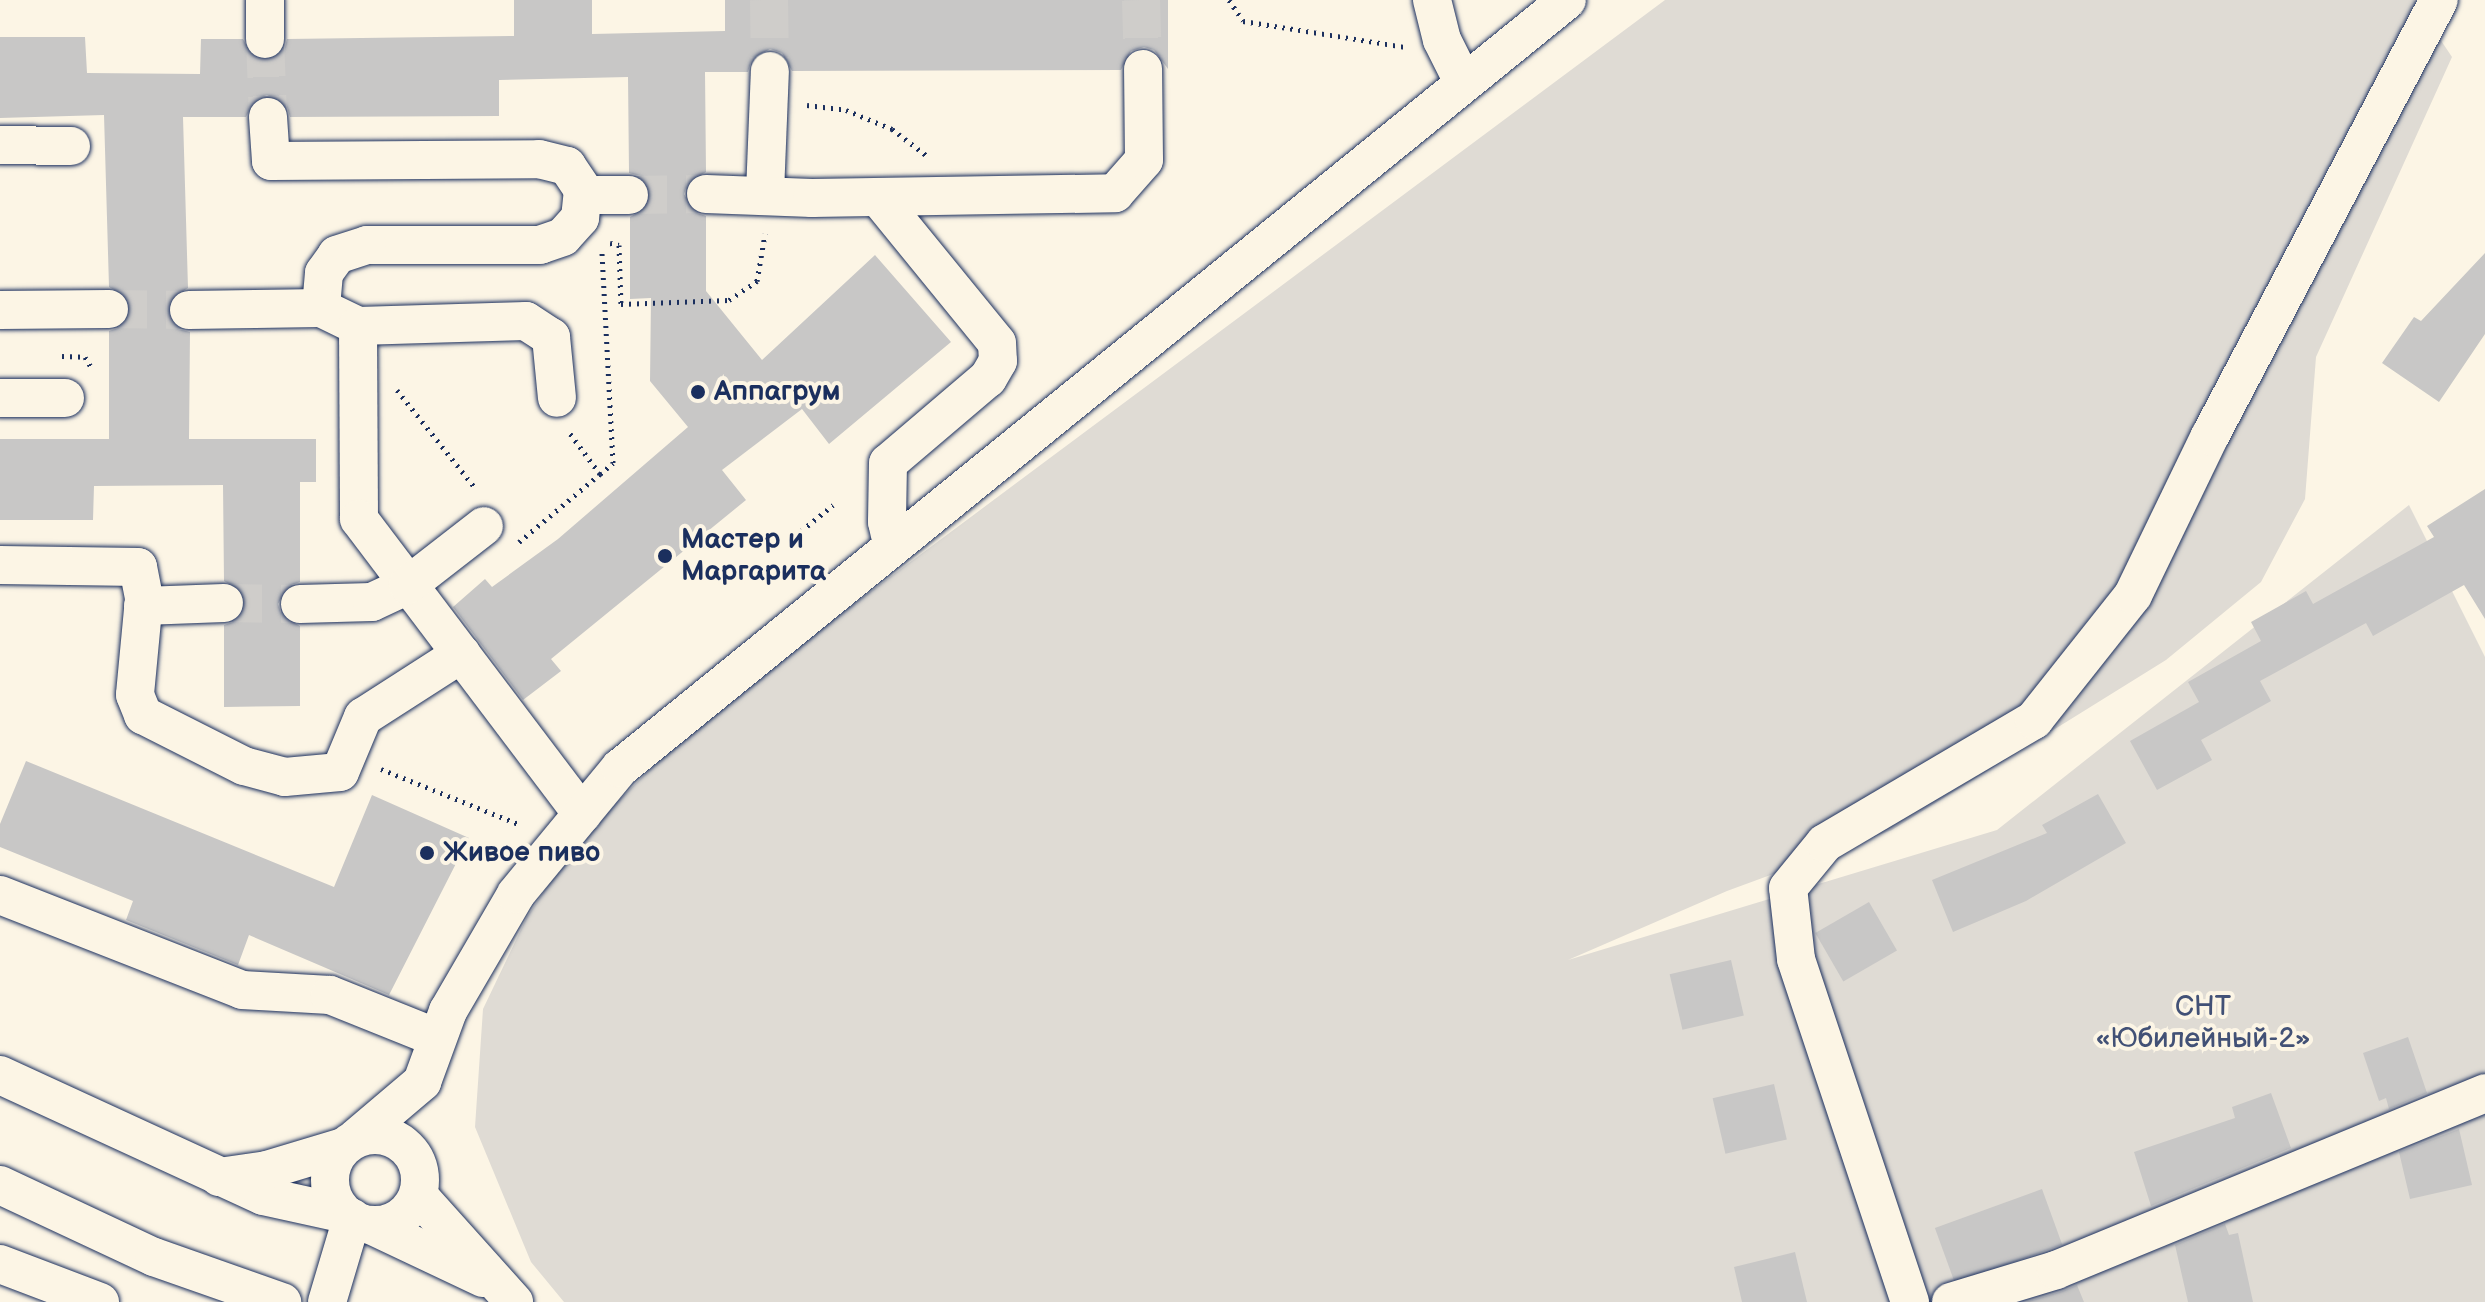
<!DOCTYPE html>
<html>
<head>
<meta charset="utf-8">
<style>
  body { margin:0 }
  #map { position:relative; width:2485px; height:1302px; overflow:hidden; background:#fcf5e5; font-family:"Balsamiq Sans",sans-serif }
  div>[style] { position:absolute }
  .green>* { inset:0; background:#dfdbd4 }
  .building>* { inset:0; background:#c8c7c6; transform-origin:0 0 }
  .minor-tunnel>* { height:38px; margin-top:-19px; transform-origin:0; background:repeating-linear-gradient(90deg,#cfcdca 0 38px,transparent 0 57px) }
  .path>* { height:5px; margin-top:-2.5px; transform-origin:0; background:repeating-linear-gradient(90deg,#1b2f5e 0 2px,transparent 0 8px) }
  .roads { filter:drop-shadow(0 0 2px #1b2f5e) drop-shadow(0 0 2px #1b2f5e) }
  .minor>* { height:38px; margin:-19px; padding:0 19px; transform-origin:19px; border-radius:19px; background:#fcf5e5 }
  .minor>.ring { margin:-19px; padding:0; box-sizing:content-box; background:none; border:38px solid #fcf5e5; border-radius:50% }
  .dots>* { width:22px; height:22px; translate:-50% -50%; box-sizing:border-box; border:4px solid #fcf5e5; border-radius:50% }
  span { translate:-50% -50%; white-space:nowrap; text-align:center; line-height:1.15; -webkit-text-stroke:8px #fcf5e5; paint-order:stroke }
  .poi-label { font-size:28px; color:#1b2f5e; font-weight:700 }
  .left { translate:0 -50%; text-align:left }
  .park-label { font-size:28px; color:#425176 }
</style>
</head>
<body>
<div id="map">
  <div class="green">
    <div style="clip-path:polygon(1665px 0,2414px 0,2452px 57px,2316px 357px,2305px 499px,2261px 582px,2166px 660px,1892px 830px,1727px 891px,1568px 960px,1997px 830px,2409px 505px,2485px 657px,2485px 1302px,564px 1302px,531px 1262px,475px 1127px,483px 1009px,527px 917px,579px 839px,709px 712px)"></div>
  </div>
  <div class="building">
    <div style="clip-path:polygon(514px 0,592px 0,592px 34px,725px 31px,725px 0,1168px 0,1168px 69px,1154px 50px,1144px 47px,1131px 51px,1121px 70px,792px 71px,782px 53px,770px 49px,752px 59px,748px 72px,705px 72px,706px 172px,688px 182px,684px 194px,694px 212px,706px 216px,706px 291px,762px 360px,875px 255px,951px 342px,829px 444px,802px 409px,722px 470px,746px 500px,551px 659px,561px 671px,523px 700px,453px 607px,485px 579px,492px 587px,558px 539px,688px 427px,650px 381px,651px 298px,630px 299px,630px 217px,648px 207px,651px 194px,641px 176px,629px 173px,628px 77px,499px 80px,499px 116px,290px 117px,286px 104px,267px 95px,255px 99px,246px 117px,183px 117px,188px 288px,170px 299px,167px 311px,178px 329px,190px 332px,189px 439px,316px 439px,316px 482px,300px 482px,300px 582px,288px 586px,278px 604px,282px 616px,300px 626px,300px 706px,224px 707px,224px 625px,236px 621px,246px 603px,242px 591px,224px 581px,223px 485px,94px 486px,93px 520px,0 520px,0 439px,109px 439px,109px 331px,121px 327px,131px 310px,127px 297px,109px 287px,104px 115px,0 118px,0 37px,85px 37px,87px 73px,200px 74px,201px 39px,243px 39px,253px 58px,266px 61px,284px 51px,287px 39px,514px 36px)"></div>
    <div style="clip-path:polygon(2485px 253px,2485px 334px,2439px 402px,2382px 363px,2414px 317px,2421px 321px)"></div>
    <div style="clip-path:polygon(2485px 489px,2485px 619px,2464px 585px,2373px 636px,2366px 623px,2260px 681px,2271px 701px,2201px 740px,2212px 760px,2157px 790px,2130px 741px,2199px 702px,2188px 682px,2261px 641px,2251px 622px,2306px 591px,2313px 604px,2434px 537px,2427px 526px)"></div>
    <div style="clip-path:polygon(26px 761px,334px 887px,372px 795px,469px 838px,389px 995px,249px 935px,238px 965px,126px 920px,133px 901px,0 847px,0 824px)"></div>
    <div style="clip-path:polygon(2098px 794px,2126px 843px,2026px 901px,1953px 932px,1932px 880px,2047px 833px,2042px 825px)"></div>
    <div style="left:1869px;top:902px;width:56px;height:62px;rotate:60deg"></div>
    <div style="left:1731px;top:960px;width:57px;height:63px;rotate:77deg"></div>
    <div style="clip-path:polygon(2408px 1037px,2427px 1093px,2389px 1109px,2386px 1098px,2379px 1101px,2363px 1053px)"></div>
    <div style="left:1774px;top:1084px;width:57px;height:63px;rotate:77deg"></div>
    <div style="clip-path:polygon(2271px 1093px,2291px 1148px,2151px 1206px,2134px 1152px,2235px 1118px,2232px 1107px)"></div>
    <div style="clip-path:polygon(2459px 1129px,2472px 1185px,2410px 1199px,2399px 1152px)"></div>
    <div style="left:2042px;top:1189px;width:59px;height:114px;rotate:70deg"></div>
    <div style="clip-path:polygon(2225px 1224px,2229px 1235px,2238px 1233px,2253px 1302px,2188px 1302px,2175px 1245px)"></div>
    <div style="clip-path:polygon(1795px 1252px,1807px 1302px,1742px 1302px,1734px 1267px)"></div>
    <div style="clip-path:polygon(2077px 1285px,2084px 1302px,2026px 1302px,2063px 1291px)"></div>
  </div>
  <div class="minor-tunnel">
    <div style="left:769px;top:0;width:71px;rotate:89.2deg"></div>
    <div style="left:1141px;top:0;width:69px;rotate:88.3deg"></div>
    <div style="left:265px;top:39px;width:78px;rotate:87.8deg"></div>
    <div style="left:629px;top:195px;width:77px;rotate:-0.7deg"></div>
    <div style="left:109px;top:309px;width:80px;rotate:0.7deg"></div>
    <div style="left:224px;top:603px;width:76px;rotate:0.8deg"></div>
  </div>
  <div class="path">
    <div style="left:1229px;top:0;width:25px;rotate:56deg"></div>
    <div style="left:1243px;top:21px;width:165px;rotate:9.1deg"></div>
    <div style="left:807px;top:105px;width:39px;rotate:7deg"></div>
    <div style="left:846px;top:110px;width:50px;rotate:22.4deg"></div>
    <div style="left:892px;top:129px;width:44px;rotate:37.6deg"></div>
    <div style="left:610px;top:243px;width:9px;rotate:13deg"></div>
    <div style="left:619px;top:245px;width:59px;rotate:88.1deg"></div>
    <div style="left:621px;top:304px;width:108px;rotate:-2.1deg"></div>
    <div style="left:729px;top:300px;width:34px;rotate:-34deg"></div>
    <div style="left:757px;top:281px;width:48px;rotate:-80.3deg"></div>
    <div style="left:62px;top:356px;width:23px;rotate:2deg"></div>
    <div style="left:85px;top:357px;width:12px;rotate:59deg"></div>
    <div style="left:397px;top:390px;width:127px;rotate:51.4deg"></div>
    <div style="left:600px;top:474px;width:17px;rotate:-40deg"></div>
    <div style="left:613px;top:463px;width:210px;rotate:-93deg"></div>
    <div style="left:795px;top:536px;width:49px;rotate:-39.2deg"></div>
    <div style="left:519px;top:542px;width:106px;rotate:-40deg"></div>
    <div style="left:600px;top:474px;width:52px;rotate:-126.4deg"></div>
    <div style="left:381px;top:769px;width:151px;rotate:21.8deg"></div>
  </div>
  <div class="roads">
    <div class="minor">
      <div style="left:265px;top:0;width:39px;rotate:90deg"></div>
      <div style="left:1432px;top:0;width:41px;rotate:76deg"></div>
      <div style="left:1442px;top:40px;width:47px;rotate:63.4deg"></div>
      <div style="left:268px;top:117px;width:44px;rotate:86.1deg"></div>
      <div style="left:271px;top:161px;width:268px;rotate:-0.4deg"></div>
      <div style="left:539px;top:159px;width:29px;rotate:14deg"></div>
      <div style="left:567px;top:166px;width:29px;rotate:56deg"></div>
      <div style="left:583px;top:190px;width:28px;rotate:96deg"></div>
      <div style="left:580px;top:218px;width:25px;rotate:132deg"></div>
      <div style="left:563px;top:237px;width:24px;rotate:161deg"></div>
      <div style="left:540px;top:245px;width:173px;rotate:180deg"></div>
      <div style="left:367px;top:245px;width:32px;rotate:162deg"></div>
      <div style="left:337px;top:255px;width:22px;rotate:126deg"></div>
      <div style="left:324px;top:273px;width:35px;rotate:95deg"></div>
      <div style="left:0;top:145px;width:71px;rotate:0.8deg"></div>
      <div style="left:765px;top:193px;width:122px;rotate:-87.7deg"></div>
      <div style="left:706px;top:194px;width:106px;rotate:2.2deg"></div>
      <div style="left:812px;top:198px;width:303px;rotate:-0.9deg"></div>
      <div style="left:1115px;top:193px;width:44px;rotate:-48.7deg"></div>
      <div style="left:1144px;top:160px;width:91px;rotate:-90.6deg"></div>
      <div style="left:583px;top:195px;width:46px"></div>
      <div style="left:878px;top:197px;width:188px;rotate:50.8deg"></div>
      <div style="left:997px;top:343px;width:18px;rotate:87deg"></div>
      <div style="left:998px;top:361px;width:20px;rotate:120deg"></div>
      <div style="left:988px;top:378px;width:131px;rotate:139.6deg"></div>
      <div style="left:888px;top:463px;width:59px;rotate:91deg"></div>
      <div style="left:887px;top:522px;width:22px;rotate:77deg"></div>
      <div style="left:0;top:310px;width:109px;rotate:-0.5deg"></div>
      <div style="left:189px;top:310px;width:132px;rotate:-0.9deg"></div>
      <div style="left:321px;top:308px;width:41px;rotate:25.9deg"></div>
      <div style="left:358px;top:326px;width:193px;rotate:89.7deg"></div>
      <div style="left:359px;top:519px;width:370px;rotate:52.9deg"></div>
      <div style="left:358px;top:326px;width:168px;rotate:-1.7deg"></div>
      <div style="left:526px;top:321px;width:30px;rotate:33deg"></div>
      <div style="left:551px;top:337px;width:61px;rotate:84.4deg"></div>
      <div style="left:0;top:398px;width:65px"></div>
      <div style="left:0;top:565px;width:138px;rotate:0.8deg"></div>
      <div style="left:138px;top:567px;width:33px;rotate:79deg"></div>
      <div style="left:144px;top:599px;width:96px;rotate:95.4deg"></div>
      <div style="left:135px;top:695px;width:22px;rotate:68deg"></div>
      <div style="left:143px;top:715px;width:113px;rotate:26.8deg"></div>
      <div style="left:244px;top:766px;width:42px;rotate:15deg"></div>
      <div style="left:285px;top:777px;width:55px;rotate:-5.2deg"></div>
      <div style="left:340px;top:772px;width:60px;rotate:-67.3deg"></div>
      <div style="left:363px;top:717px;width:117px;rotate:-32.7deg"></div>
      <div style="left:300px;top:604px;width:72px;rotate:-1.6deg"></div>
      <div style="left:372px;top:602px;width:40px;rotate:-25deg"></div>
      <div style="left:408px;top:585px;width:96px;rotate:-37.8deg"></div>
      <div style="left:143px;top:606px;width:81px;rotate:-2.1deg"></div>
      <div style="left:0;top:895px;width:260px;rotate:21.4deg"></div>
      <div style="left:242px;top:990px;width:88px;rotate:3.3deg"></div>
      <div style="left:330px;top:995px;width:115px;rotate:21.9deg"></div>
      <div style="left:0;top:1075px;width:289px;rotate:24.7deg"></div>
      <div style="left:263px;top:1196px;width:84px;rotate:12.4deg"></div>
      <div class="ring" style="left:330px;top:1135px;width:52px;height:52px"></div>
      <div style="left:356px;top:1138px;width:87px;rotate:-40.3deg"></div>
      <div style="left:422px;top:1082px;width:76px;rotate:-69.9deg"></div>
      <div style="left:448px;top:1011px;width:135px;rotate:-59.8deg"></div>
      <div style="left:516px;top:894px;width:163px;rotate:-50.5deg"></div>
      <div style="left:620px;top:768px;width:1219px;rotate:-39.04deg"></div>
      <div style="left:219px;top:1177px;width:49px;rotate:-8.3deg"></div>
      <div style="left:267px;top:1170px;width:79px;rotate:-16.8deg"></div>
      <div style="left:0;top:1185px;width:170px;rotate:25.1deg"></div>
      <div style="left:154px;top:1257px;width:136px;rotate:19.4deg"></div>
      <div style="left:418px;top:1195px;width:144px;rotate:48.1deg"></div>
      <div style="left:371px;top:1225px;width:124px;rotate:25.3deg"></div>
      <div style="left:0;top:1264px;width:107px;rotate:20.8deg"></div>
      <div style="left:327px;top:1302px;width:88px;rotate:-73.4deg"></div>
      <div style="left:1910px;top:1302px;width:361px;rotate:-108.4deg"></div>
      <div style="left:1796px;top:959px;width:71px;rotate:-96.4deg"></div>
      <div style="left:1788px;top:888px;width:58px;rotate:-50.6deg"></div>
      <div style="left:1825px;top:843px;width:243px;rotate:-30.5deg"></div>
      <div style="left:2034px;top:720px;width:159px;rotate:-51.6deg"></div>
      <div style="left:2133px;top:595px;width:177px;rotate:-64.2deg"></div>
      <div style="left:2210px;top:436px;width:492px;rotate:-62.3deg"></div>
      <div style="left:1951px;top:1302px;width:110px;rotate:-16.9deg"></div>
      <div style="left:2056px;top:1270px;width:464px;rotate:-22.4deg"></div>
    </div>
  </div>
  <div class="dots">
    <div style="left:698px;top:392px;background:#1b2f5e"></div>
    <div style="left:665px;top:556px;background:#1b2f5e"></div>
    <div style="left:427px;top:853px;background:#1b2f5e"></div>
  </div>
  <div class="poi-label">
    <span class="left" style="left:714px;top:392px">Аппагрум</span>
    <span class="left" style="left:681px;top:556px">Мастер и<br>Маргарита</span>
    <span class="left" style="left:443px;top:853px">Живое пиво</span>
  </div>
  <div class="park-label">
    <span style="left:2203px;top:1023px">СНТ<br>«Юбилейный-2»</span>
  </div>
</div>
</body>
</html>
